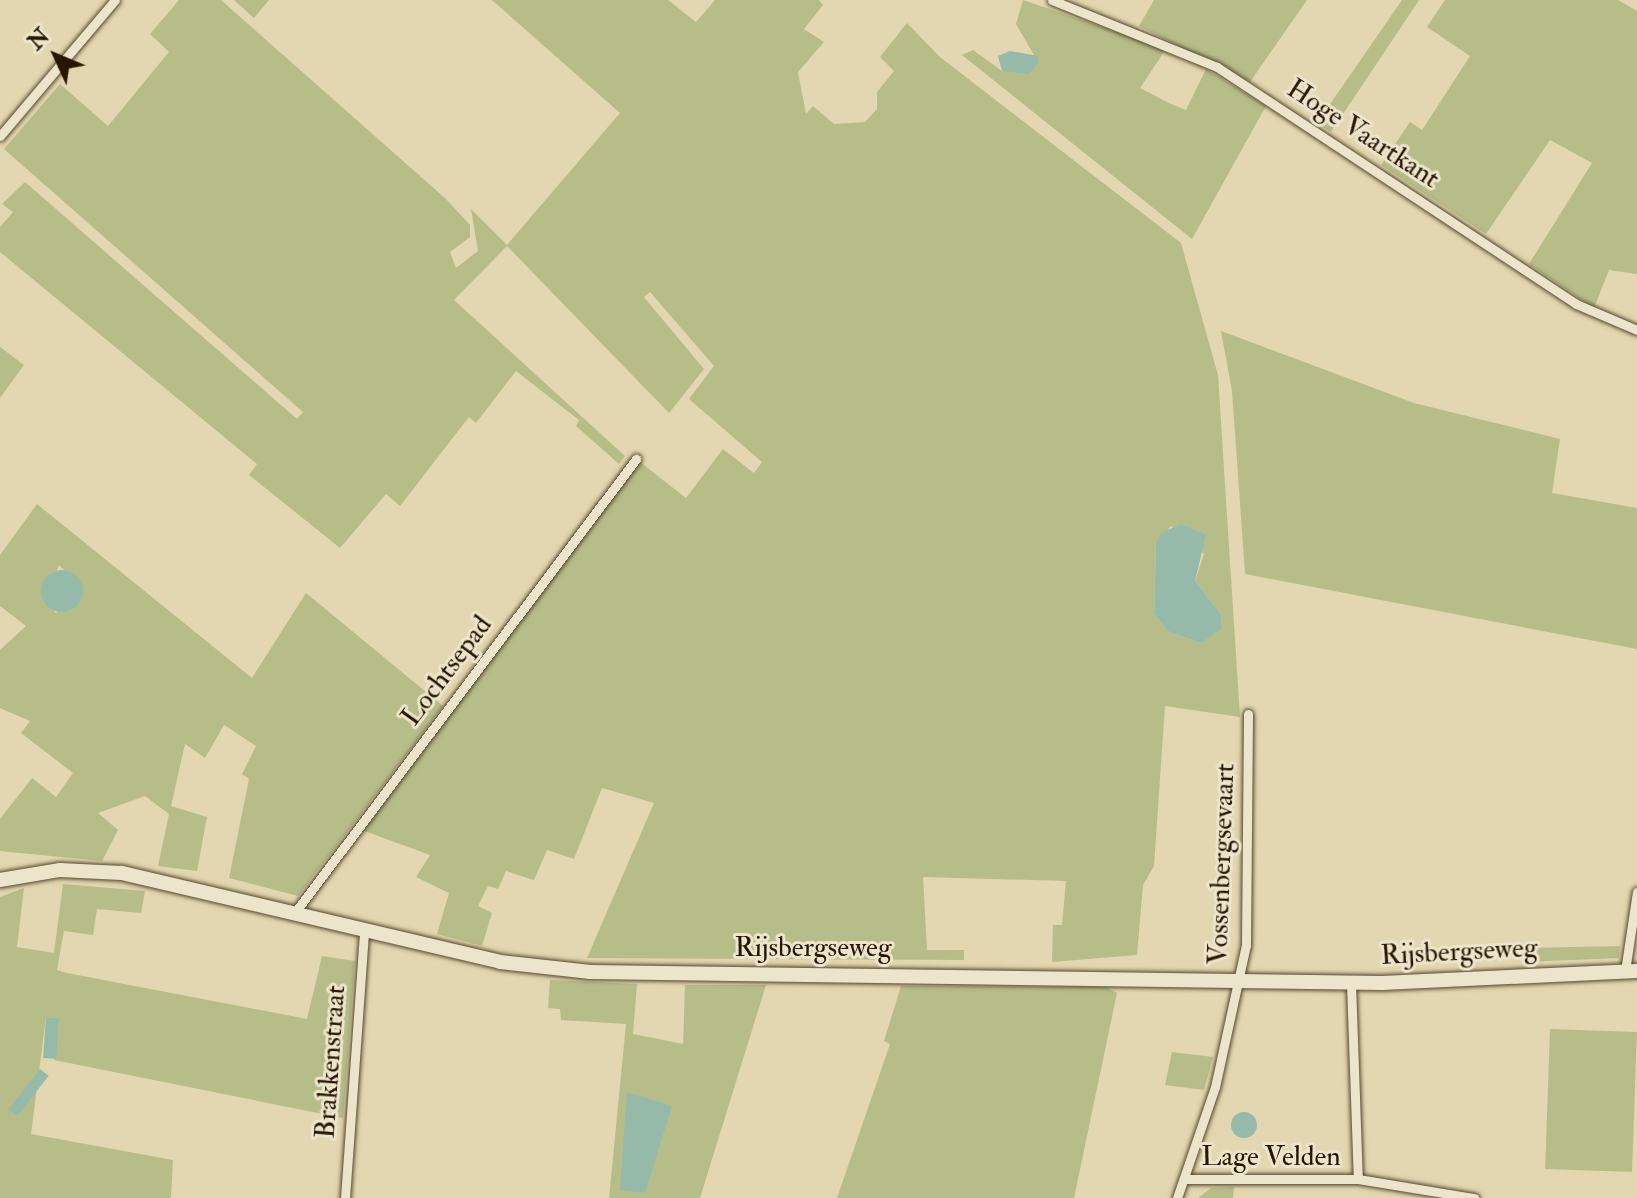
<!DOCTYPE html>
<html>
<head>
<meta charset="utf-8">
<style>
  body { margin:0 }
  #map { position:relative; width:1637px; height:1198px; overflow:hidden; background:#e2d7b0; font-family:"IM FELL Double Pica",serif }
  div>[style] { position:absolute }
  .green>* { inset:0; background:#b7bd89; transform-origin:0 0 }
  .water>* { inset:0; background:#95baaa; transform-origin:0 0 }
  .round { border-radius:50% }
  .roads { filter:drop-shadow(0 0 2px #56462d) drop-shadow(0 0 2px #56462d) }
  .street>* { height:9px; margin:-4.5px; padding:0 4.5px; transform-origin:4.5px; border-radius:4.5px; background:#ece5cc }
  .secondary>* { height:14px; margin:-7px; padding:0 7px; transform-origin:7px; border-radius:7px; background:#ece5cc }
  span { translate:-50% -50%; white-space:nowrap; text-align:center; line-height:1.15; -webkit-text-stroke:6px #ece5cc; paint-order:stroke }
  .street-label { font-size:28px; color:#271601 }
  .north { position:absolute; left:16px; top:16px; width:80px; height:80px; -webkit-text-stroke:6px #ece5cc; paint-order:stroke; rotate:314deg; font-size:22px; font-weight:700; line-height:32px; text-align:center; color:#271601 }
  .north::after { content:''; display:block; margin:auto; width:28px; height:36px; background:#271601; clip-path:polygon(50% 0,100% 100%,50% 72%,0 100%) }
</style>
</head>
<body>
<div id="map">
  <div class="green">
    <div style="clip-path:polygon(evenodd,179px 0,221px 0,446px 199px,470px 225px,470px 237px,450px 252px,456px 268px,478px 251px,471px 209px,507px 245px,620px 113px,492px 0,668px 0,696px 22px,715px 0,819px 0,823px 5px,804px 29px,824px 42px,798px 72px,806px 114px,813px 106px,834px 124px,865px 122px,877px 109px,877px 92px,894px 71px,880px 57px,907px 23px,940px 57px,1181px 243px,1218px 375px,1240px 717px,1165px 706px,1154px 866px,1143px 885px,1137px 955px,1052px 962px,1053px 925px,1062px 925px,1066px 881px,923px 877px,927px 950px,964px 950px,964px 960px,587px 958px,654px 803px,602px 788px,574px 859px,547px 850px,534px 880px,506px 871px,498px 889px,488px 886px,478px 906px,492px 913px,482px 946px,437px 934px,449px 893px,416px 877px,430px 855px,359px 829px,640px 462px,686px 498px,723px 449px,754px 473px,762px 462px,689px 399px,714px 366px,650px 292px,644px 297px,704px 369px,669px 413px,507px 246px,454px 300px,625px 456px,619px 464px,576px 426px,579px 420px,516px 371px,476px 423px,469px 417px,400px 506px,386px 494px,340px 548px,249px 475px,257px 464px,0 252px,0 227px,13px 212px,2px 204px,25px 182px,297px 419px,303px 412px,4px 149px,60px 84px,108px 126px,169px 52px,150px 34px,179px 0,1171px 526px,1204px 554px,1195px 581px,1221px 614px,1201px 643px,1169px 632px,1154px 614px,1156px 544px,1171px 526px)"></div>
    <div style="clip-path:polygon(234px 0,269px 0,254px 18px)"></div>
    <div style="clip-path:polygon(1023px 0,1166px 49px,1140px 88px,1171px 104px,1186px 110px,1206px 69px,1266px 106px,1192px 239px,962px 55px,973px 50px,1002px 71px,1038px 62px,1016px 24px)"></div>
    <div style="clip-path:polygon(1154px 0,1307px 0,1250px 82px,1139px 26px)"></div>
    <div style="clip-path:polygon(1402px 0,1419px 0,1331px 132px,1317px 123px)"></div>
    <div style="clip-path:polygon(1445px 0,1618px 0,1637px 11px,1637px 274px,1609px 270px,1594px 308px,1529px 264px,1592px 163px,1550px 140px,1486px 234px,1381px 165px,1410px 122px,1422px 130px,1470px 56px,1427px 27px)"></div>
    <div style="clip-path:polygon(1221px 331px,1414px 403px,1560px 439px,1552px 493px,1637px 508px,1637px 649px,1245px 574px,1232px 391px)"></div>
    <div style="clip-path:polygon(0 347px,24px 365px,0 398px)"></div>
    <div style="clip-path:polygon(evenodd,37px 504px,252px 678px,306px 593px,443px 706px,298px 896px,229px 878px,249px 779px,242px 774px,256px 746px,224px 725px,205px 758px,185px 744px,171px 806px,207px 817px,197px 871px,158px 866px,169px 814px,145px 796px,98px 813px,118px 830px,102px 861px,0 851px,0 819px,32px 778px,56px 797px,73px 773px,21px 733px,30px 721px,0 708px,0 650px,26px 626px,0 606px,0 555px,37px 504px,59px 565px,79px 585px,56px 613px,45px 599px,59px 565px)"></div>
    <div style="clip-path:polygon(63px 884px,145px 891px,141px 913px,97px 909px,93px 935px,64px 931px,57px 970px,67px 973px,307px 1019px,322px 956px,355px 961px,343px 1118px,54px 1060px,59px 1018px,46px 1017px,31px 1134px,173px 1160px,171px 1198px,0 1198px,0 897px,24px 888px,17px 947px,54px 953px)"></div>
    <div style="clip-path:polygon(1620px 946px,1619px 958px,1525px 962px,1526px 948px)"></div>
    <div style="clip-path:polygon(550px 980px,637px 984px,633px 1034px,683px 1044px,685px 985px,766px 985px,700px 1198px,609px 1198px,626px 1024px,561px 1020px,560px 1009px,548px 1008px)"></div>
    <div style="clip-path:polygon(901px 986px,1106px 987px,1117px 993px,1074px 1198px,837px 1198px,890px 1044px,884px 1041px)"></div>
    <div style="left:1550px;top:1029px;width:87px;height:140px;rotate:2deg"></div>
    <div style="clip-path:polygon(1172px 1052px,1213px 1057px,1204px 1090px,1165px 1085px)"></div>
    <div style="clip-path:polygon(1234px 1187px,1233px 1198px,1198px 1198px,1211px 1188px)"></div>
  </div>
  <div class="water">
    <div style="clip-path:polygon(1010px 51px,1038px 56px,1038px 62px,1029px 74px,1002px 71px,998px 56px)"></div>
    <div style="clip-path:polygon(1181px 524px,1206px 535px,1195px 581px,1221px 614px,1221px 629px,1201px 643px,1169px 632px,1154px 614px,1156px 544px,1161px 533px)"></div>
    <div class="round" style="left:41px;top:570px;width:42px;height:42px"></div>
    <div style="left:46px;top:1017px;width:13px;height:41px;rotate:4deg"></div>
    <div style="left:40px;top:1069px;width:11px;height:51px;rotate:38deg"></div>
    <div style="clip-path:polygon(627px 1092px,672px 1106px,645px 1193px,620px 1190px)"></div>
    <div class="round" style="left:1231px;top:1112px;width:26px;height:26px"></div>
  </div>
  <div class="roads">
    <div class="street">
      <div style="left:1052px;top:0;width:178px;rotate:22.1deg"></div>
      <div style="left:1217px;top:67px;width:430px;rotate:33.4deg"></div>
      <div style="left:1576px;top:304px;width:66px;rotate:23.1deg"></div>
      <div style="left:0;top:136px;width:178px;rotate:-49.8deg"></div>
      <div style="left:296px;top:911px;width:566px;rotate:-53.05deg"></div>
      <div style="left:1625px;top:971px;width:80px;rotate:-81.4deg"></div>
      <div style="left:1351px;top:983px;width:196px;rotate:88deg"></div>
      <div style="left:1184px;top:1179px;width:174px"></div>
      <div style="left:1358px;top:1179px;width:118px;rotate:9.3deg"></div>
      <div style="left:345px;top:1198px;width:269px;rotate:-85.9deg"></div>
      <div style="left:1177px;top:1198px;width:117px;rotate:-71.1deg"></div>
      <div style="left:1215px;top:1087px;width:145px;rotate:-77.7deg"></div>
      <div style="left:1246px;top:945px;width:231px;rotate:-89.5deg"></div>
    </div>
    <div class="secondary">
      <div style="left:0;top:880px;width:61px;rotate:-9.5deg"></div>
      <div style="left:60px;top:870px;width:62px;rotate:2.8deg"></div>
      <div style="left:122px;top:873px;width:388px;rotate:13.2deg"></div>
      <div style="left:500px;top:962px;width:91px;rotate:6.3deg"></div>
      <div style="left:590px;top:972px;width:792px;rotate:0.8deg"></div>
      <div style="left:1382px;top:983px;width:255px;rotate:-2.7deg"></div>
    </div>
  </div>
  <div class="street-label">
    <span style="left:1363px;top:134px;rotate:33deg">Hoge Vaartkant</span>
    <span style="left:447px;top:671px;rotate:-53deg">Lochtsepad</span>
    <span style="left:1222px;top:864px;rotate:-88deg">Vossenbergsevaart</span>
    <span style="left:813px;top:948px">Rijsbergseweg</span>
    <span style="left:1459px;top:952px;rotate:-3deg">Rijsbergseweg</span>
    <span style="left:331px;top:1062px;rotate:-86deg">Brakkenstraat</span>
    <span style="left:1271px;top:1157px">Lage Velden</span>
  </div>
  <div class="north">N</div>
</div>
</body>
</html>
